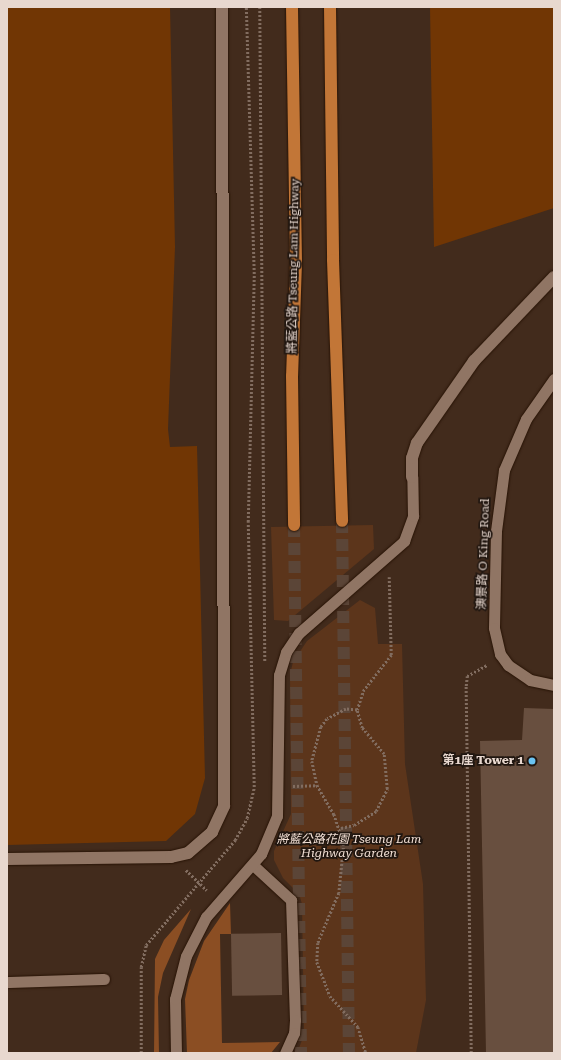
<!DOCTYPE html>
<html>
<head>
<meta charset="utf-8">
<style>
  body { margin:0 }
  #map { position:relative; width:561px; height:1060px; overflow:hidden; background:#422b1c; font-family:"Roboto Serif","Noto Sans TC",serif }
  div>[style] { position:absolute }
  .green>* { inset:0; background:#5c351b }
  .forest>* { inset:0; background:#8b4e23 }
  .water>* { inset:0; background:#713604 }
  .building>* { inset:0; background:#684f3f; transform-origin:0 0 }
  .primary-tunnel>* { height:12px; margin-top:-6px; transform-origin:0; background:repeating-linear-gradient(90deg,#5b4537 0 12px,transparent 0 18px) }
  .path>* { height:2.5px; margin-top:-1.25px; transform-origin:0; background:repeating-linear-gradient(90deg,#826d60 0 2px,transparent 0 4px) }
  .roads { filter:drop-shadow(0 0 1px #271305) drop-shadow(0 0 1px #271305) }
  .lane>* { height:11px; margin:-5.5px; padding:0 5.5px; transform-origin:5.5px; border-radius:5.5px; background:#907564 }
  .street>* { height:12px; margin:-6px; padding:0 6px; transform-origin:6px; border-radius:6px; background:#907564 }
  .primary>* { height:12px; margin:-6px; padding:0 6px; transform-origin:6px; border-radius:6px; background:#c27637 }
  .dots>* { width:11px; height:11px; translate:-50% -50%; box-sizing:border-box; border:2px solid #201610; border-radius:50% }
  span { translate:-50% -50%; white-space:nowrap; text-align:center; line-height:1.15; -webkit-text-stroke:3.5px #201610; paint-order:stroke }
  .street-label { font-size:12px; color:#e8d8cf }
  .poi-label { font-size:12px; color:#e8d8cf; font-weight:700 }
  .right { translate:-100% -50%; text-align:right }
  .park-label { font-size:12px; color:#f3e0d5; font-style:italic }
  .frame { position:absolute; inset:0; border:8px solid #e8d8cf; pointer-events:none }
</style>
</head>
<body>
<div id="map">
  <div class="green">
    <div style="clip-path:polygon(373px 525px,374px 549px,288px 621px,274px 620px,271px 527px)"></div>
    <div style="clip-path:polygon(360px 600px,375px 608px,378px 644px,402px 644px,405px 764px,423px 884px,426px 1000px,416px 1053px,297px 1053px,304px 1035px,302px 904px,299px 894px,283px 878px,274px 860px,274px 851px,291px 814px,290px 674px,293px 662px,307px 641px)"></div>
  </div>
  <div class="forest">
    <div style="clip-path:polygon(230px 903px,231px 934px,220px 934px,222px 1043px,280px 1042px,271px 1053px,187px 1053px,185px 999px,189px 980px,204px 941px)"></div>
    <div style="clip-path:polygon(191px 909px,163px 973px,158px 997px,159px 1053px,154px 1053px,155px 959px,164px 940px)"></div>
  </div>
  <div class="water">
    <div style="clip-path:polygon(7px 7px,170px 7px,175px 247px,168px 429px,170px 447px,197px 446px,205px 778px,195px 814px,166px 841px,7px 845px)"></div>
    <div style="clip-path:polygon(430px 7px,554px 7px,554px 208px,434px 247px)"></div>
  </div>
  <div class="building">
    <div style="clip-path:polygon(524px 708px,554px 709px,554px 1053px,486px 1053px,480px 741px,522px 740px)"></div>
    <div style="left:281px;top:933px;width:62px;height:50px;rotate:89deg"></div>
  </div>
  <div class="primary-tunnel">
    <div style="left:342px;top:521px;width:532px;rotate:89.25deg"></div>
    <div style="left:294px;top:525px;width:528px;rotate:89.24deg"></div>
  </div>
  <div class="path">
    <div style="left:260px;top:7px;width:654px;rotate:89.56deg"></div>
    <div style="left:357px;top:710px;width:11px;rotate:-175deg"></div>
    <div style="left:346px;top:709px;width:21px;rotate:152deg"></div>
    <div style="left:327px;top:719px;width:10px;rotate:127deg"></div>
    <div style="left:321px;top:727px;width:35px;rotate:105deg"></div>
    <div style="left:312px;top:761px;width:25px;rotate:78deg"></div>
    <div style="left:317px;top:785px;width:34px;rotate:60deg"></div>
    <div style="left:334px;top:814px;width:32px;rotate:72deg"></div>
    <div style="left:344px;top:844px;width:49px;rotate:95.8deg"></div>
    <div style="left:339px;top:893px;width:54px;rotate:112.8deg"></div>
    <div style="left:318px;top:943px;width:19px;rotate:93deg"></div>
    <div style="left:317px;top:962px;width:36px;rotate:69deg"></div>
    <div style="left:330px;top:996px;width:42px;rotate:47.9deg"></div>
    <div style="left:358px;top:1027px;width:27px;rotate:73deg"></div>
    <div style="left:293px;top:786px;width:24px;rotate:-2deg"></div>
    <div style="left:341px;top:828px;width:13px;rotate:-13deg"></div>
    <div style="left:354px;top:825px;width:26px;rotate:-32deg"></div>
    <div style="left:376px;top:811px;width:25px;rotate:-63deg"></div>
    <div style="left:387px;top:789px;width:35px;rotate:-95deg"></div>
    <div style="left:384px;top:754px;width:34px;rotate:-130deg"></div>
    <div style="left:362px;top:728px;width:19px;rotate:-106deg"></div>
    <div style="left:357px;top:710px;width:20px;rotate:-72deg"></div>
    <div style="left:363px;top:691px;width:46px;rotate:-52.1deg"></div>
    <div style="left:391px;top:655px;width:78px;rotate:-91.5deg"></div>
    <div style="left:186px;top:870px;width:29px;rotate:44deg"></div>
    <div style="left:141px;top:1053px;width:86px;rotate:-90deg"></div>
    <div style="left:141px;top:967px;width:23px;rotate:-77deg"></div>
    <div style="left:146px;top:945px;width:138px;rotate:-49.7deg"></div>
    <div style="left:235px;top:840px;width:25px;rotate:-61deg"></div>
    <div style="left:247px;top:818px;width:32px;rotate:-77deg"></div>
    <div style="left:254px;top:787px;width:265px;rotate:-91.3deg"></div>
    <div style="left:248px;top:522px;width:248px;rotate:-88.6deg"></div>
    <div style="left:254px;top:274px;width:267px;rotate:-91.7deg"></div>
    <div style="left:471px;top:1053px;width:367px;rotate:-90.8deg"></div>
    <div style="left:466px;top:686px;width:10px;rotate:-84deg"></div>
    <div style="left:467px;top:676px;width:23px;rotate:-29deg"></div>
  </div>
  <div class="roads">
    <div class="lane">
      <div style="left:554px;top:379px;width:49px;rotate:125deg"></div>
      <div style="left:526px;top:419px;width:56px;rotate:113.3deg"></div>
      <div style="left:504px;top:470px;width:62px;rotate:97.5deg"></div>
      <div style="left:496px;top:531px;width:97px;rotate:91.2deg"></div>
      <div style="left:494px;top:628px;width:27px;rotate:77deg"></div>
      <div style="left:500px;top:654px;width:14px;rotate:54deg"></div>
      <div style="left:508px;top:665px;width:27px;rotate:34deg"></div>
      <div style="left:530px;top:680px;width:25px;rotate:12deg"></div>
      <div style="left:253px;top:865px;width:52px;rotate:42.6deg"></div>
      <div style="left:291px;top:900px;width:120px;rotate:88.1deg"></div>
      <div style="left:295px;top:1020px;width:13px;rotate:94deg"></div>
      <div style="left:294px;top:1033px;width:22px;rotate:114deg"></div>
      <div style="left:7px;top:982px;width:97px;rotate:-1.8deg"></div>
      <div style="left:176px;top:1053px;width:54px;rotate:-91.1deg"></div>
      <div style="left:175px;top:999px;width:44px;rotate:-75.7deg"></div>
      <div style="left:186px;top:956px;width:44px;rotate:-62.9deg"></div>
      <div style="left:206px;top:917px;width:84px;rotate:-48.9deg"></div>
      <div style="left:261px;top:854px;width:41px;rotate:-67.2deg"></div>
      <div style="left:277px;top:816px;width:141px;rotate:-89.2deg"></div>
      <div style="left:279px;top:675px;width:24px;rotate:-73deg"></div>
      <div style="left:286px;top:652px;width:23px;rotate:-56deg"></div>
      <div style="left:299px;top:633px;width:140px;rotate:-41.2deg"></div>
      <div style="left:404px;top:541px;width:27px;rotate:-70deg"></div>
      <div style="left:413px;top:516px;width:39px;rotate:-91deg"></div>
    </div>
    <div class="street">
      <div style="left:412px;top:477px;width:19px;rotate:-90deg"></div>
      <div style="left:412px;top:458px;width:16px;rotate:-72deg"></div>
      <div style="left:417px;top:443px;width:100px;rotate:-55.2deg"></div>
      <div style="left:474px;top:361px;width:116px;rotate:-46.4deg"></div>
      <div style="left:7px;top:859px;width:164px;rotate:-0.7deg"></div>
      <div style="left:171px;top:857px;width:17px;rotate:-13deg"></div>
      <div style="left:188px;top:853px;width:32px;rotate:-41deg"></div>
      <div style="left:212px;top:832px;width:29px;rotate:-65deg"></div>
      <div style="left:224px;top:806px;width:799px;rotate:-90.14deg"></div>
    </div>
    <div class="primary">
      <div style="left:292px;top:7px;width:256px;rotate:89.1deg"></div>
      <div style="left:296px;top:263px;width:113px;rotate:92deg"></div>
      <div style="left:292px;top:376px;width:149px;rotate:89.2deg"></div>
      <div style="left:330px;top:7px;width:253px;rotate:89.3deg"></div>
      <div style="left:333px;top:260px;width:261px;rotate:88deg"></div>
    </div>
  </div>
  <div class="dots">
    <div style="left:532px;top:761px;background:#6ac3f1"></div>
  </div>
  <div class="street-label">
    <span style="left:294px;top:266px;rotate:-89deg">將藍公路 Tseung Lam Highway</span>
    <span style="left:484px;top:554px;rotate:-88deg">澳景路 O King Road</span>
  </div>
  <div class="poi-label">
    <span class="right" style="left:524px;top:761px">第1座 Tower 1</span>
  </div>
  <div class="park-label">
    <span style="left:349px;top:847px">將藍公路花園 Tseung Lam<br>Highway Garden</span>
  </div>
  <div class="frame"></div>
</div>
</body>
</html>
